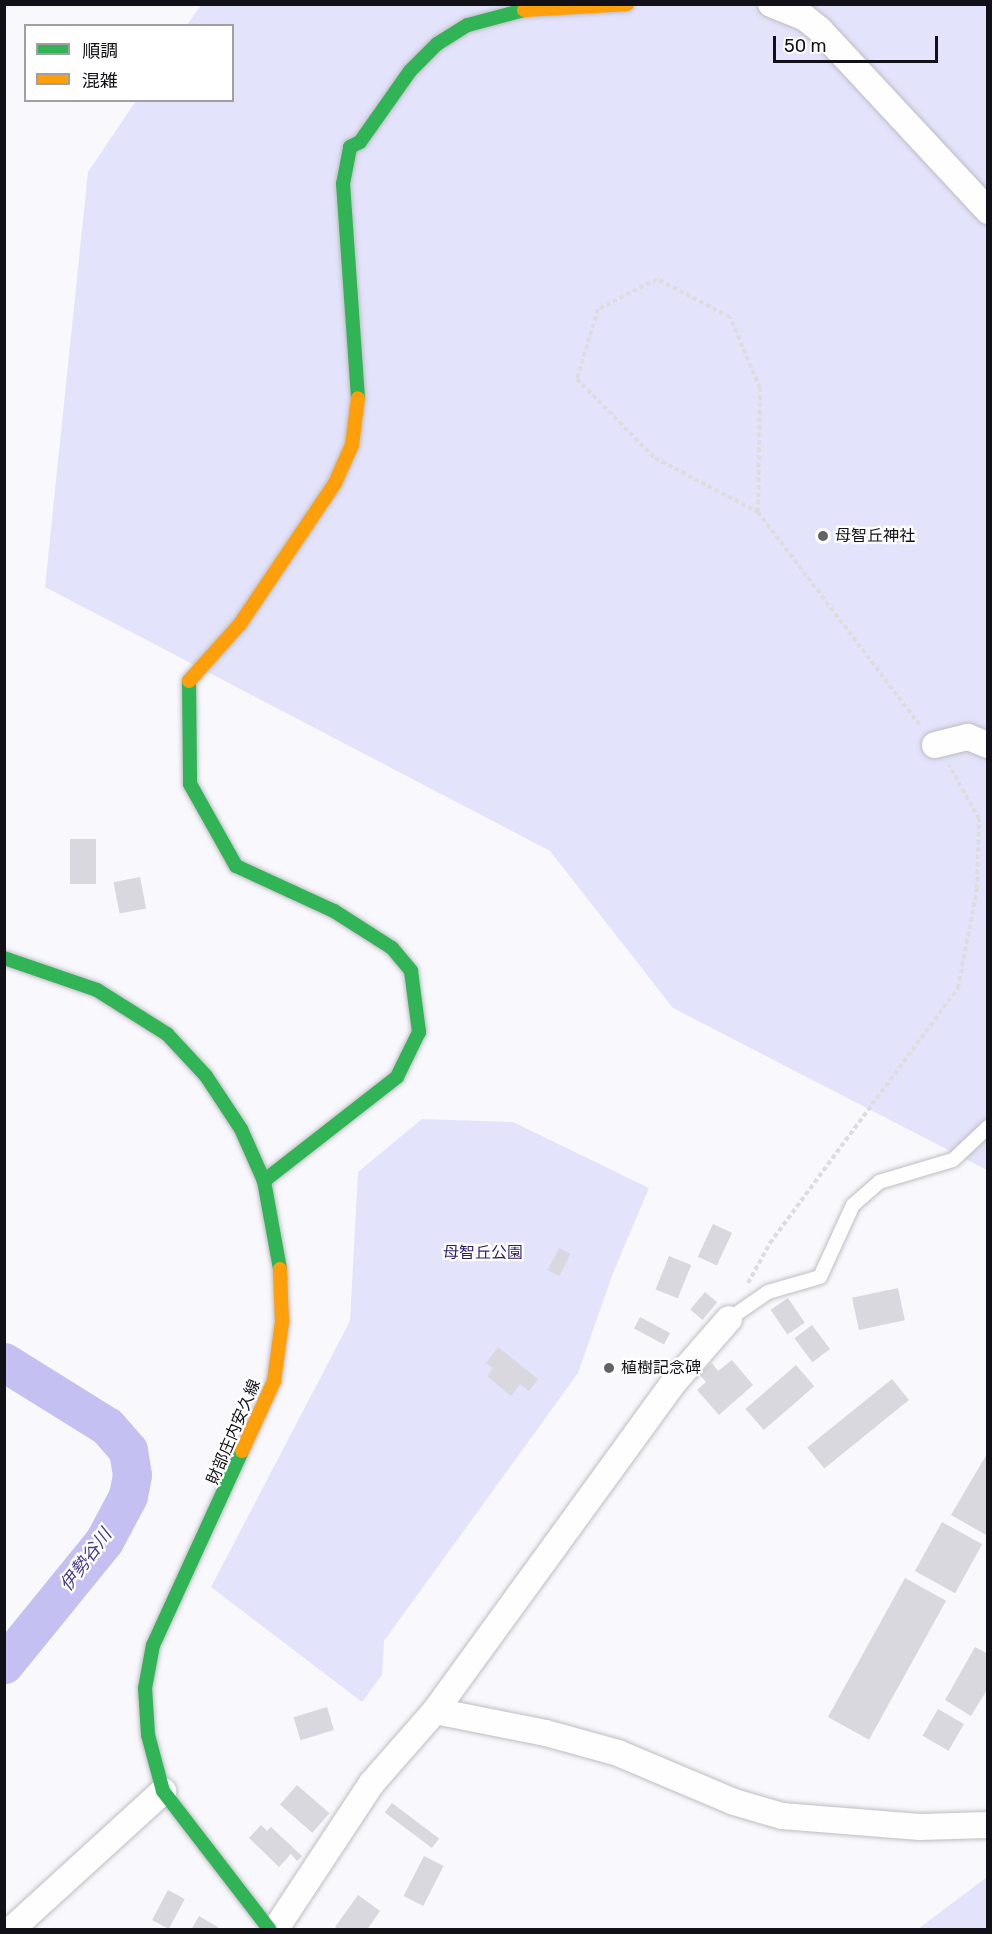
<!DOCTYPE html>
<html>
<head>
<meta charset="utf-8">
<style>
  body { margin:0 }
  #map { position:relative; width:992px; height:1934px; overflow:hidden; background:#f8f8fd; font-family:Rubik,"Noto Sans JP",sans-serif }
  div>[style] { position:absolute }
  .green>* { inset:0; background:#e4e3fc }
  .river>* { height:39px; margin:-19.5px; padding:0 19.5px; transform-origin:19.5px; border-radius:19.5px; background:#c4c1f2 }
  .building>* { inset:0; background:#d8d8de; transform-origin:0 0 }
  .path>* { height:4px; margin-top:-2px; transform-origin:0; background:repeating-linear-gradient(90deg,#ddddde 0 4.5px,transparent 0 7.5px) }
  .roads { filter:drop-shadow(0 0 2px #bdbdc3) drop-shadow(0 0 2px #bdbdc3) }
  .lane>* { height:14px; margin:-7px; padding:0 7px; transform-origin:7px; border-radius:7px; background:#fefeff }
  .street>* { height:26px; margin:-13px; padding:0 13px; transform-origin:13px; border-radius:13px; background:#fefeff }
  .fast>* { height:14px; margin:-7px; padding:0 7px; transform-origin:7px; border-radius:7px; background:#30b455 }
  .slow>* { height:14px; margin:-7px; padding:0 7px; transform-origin:7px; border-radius:7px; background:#ff9f0a }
  .dots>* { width:16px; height:16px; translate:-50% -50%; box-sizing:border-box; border:3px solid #fff; border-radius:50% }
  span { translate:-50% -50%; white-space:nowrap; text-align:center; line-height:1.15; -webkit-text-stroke:4.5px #fff; paint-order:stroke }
  .poi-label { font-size:16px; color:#121117 }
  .left { translate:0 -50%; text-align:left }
  .park-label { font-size:16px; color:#2e1c69 }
  .street-label { font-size:16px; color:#121117 }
  .water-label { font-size:18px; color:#493d8b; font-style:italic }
  .frame { position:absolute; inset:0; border:6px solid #121117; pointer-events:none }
  .legend { position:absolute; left:24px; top:24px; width:210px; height:78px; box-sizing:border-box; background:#fff; border:2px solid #a0a0a2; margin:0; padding:8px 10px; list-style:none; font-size:18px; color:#121117 }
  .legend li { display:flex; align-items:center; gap:12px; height:30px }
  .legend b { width:30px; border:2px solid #a0a0a2 }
  .scale { position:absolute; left:773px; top:36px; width:165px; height:27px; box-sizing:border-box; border:3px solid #121117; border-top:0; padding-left:8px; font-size:18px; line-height:21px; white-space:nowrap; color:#121117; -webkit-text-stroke:4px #fff; paint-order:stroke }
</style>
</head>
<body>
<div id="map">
  <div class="green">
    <div style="clip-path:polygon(201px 5px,987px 5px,987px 1170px,673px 1008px,550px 851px,45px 587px,88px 172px,136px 101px,232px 100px,232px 26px,187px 25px)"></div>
    <div style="clip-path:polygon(422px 1119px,513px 1122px,649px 1188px,613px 1273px,578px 1373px,384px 1641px,382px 1675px,362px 1702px,211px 1587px,350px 1321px,358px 1172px)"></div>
    <div style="clip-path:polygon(987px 1877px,987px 1929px,918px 1929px)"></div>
  </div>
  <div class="river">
    <div style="left:4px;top:1362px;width:121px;rotate:31.9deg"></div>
    <div style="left:107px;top:1426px;width:32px;rotate:49deg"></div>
    <div style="left:128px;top:1450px;width:25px;rotate:81deg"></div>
    <div style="left:132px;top:1475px;width:21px;rotate:101deg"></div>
    <div style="left:128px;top:1496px;width:51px;rotate:118.1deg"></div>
    <div style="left:104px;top:1541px;width:159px;rotate:129.1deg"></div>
  </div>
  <div class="building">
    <div style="left:70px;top:839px;width:26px;height:45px"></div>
    <div style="left:140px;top:877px;width:32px;height:27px;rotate:79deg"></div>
    <div style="left:713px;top:1224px;width:21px;height:36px;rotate:25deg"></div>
    <div style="left:559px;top:1248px;width:13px;height:25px;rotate:27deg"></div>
    <div style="left:669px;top:1256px;width:24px;height:36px;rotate:22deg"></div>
    <div style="left:898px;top:1288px;width:33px;height:47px;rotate:78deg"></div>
    <div style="left:705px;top:1292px;width:16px;height:23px;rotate:40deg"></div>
    <div style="left:788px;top:1298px;width:30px;height:21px;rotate:56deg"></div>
    <div style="left:640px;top:1317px;width:34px;height:13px;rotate:28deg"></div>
    <div style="left:812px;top:1325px;width:30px;height:22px;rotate:53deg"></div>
    <div style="clip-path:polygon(498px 1347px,538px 1379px,529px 1391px,520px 1384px,511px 1396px,487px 1376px,493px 1368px,486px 1363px)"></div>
    <div style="clip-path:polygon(732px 1360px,753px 1385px,719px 1415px,697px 1390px,706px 1382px,699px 1374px,712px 1363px,718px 1371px)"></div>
    <div style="left:796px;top:1365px;width:28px;height:67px;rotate:49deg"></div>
    <div style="left:892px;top:1379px;width:27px;height:109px;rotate:51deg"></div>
    <div style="clip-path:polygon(988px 1452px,988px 1536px,951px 1515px)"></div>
    <div style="left:942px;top:1522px;width:46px;height:56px;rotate:29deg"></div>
    <div style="left:905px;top:1578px;width:47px;height:159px;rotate:29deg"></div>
    <div style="clip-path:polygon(975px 1647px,988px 1654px,988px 1688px,971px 1716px,945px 1700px)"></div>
    <div style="left:327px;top:1707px;width:24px;height:35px;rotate:73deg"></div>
    <div style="left:938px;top:1709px;width:30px;height:31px;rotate:30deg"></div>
    <div style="left:297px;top:1785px;width:43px;height:26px;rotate:41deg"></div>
    <div style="left:392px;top:1803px;width:59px;height:12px;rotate:37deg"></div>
    <div style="clip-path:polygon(261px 1825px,267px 1831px,271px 1827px,302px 1856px,297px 1861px,291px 1854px,279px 1867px,249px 1838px)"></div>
    <div style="left:424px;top:1856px;width:22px;height:45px;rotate:27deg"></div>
    <div style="left:168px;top:1890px;width:19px;height:34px;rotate:28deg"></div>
    <div style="clip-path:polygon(358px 1895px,380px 1911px,367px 1930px,338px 1930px,335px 1927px)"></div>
    <div style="clip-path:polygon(199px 1916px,218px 1927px,217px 1930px,191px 1930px)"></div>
  </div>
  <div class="path">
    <div style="left:758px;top:512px;width:124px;rotate:-89.1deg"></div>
    <div style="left:760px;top:388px;width:77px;rotate:-112.9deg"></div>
    <div style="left:730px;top:317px;width:82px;rotate:-152.5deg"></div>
    <div style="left:657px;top:279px;width:66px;rotate:153deg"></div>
    <div style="left:598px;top:309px;width:73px;rotate:106.7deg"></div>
    <div style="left:577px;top:379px;width:111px;rotate:45.4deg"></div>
    <div style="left:655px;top:458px;width:116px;rotate:27.7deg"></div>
    <div style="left:758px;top:512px;width:270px;rotate:52.8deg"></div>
    <div style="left:748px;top:1283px;width:46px;rotate:-61.2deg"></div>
    <div style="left:770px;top:1243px;width:317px;rotate:-53.6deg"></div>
    <div style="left:958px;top:988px;width:101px;rotate:-79.1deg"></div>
    <div style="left:977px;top:889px;width:70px;rotate:-88.4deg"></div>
    <div style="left:979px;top:819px;width:62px;rotate:-119.1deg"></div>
  </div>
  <div class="roads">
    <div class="lane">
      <div style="left:729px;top:1319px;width:47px;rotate:-34.7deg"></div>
      <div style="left:768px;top:1292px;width:54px;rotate:-16.1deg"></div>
      <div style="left:820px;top:1277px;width:79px;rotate:-65.4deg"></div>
      <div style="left:853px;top:1205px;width:35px;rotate:-41deg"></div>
      <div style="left:879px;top:1182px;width:77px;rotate:-16.6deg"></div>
      <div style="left:953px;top:1160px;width:48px;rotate:-43.3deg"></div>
    </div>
    <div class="street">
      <div style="left:771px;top:4px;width:35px;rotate:22deg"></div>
      <div style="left:804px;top:17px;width:21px;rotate:39deg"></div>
      <div style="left:820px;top:30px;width:247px;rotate:47.1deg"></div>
      <div style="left:935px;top:745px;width:34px;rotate:-14deg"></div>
      <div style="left:968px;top:737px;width:22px;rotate:22deg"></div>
      <div style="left:435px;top:1711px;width:113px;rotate:11.2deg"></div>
      <div style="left:546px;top:1733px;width:75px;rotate:15.5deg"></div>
      <div style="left:618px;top:1753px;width:126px;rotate:22.9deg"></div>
      <div style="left:734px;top:1802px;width:50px;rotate:16.3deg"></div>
      <div style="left:782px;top:1816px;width:138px;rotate:4.6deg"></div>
      <div style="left:920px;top:1827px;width:68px;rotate:-1.7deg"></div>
      <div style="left:11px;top:1930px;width:206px;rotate:-42.4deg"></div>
      <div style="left:275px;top:1930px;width:176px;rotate:-56.6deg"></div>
      <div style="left:372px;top:1783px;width:96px;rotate:-48.8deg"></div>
      <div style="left:435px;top:1711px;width:408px;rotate:-54deg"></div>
      <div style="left:675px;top:1381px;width:82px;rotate:-48.9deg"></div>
    </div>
    <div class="fast">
      <div style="left:358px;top:398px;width:215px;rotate:-94deg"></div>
      <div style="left:343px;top:184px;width:38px;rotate:-79deg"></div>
      <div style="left:350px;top:147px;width:11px;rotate:-27deg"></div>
      <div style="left:360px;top:142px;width:87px;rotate:-54.8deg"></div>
      <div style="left:410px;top:71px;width:38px;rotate:-45deg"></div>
      <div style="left:437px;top:44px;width:36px;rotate:-32deg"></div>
      <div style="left:468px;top:25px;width:58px;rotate:-15deg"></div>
      <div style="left:189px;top:681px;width:103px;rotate:89.4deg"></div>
      <div style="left:190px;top:784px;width:94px;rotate:60.7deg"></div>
      <div style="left:236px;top:866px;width:108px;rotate:24.7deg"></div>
      <div style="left:334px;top:911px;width:69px;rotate:32.5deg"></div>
      <div style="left:392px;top:948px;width:30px;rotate:50deg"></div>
      <div style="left:411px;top:971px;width:62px;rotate:82.5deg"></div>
      <div style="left:419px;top:1032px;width:50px;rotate:116.1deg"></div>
      <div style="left:397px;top:1077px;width:169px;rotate:142deg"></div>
      <div style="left:4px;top:958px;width:98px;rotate:19deg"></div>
      <div style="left:97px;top:990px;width:83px;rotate:32.2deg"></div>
      <div style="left:167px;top:1034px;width:57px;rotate:47.1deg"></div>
      <div style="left:206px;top:1076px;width:64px;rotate:56.6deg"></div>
      <div style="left:241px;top:1129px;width:57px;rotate:66.1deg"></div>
      <div style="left:264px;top:1181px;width:89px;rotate:79.7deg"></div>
      <div style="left:242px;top:1451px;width:213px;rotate:114.6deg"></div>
      <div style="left:153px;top:1645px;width:44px;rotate:100.5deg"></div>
      <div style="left:145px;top:1688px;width:47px;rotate:86.3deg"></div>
      <div style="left:148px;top:1735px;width:58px;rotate:75deg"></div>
      <div style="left:163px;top:1791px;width:175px;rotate:52.4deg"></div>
    </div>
    <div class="slow">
      <div style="left:524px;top:10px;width:103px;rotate:-3.3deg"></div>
      <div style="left:189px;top:681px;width:76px;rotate:-48.2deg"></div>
      <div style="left:240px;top:624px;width:170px;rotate:-56deg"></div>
      <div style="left:335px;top:483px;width:42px;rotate:-65.9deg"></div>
      <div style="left:352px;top:445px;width:47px;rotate:-82.7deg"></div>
      <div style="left:242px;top:1451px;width:77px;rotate:-65.4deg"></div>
      <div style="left:274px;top:1381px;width:60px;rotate:-82.3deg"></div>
      <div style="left:282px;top:1322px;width:53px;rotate:-92.2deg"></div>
    </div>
  </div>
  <div class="dots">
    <div style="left:823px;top:536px;background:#626268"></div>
    <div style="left:609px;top:1368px;background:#626268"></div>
  </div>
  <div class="poi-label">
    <span class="left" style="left:835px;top:536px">母智丘神社</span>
    <span class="left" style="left:621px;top:1368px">植樹記念碑</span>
  </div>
  <div class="park-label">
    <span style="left:483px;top:1253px">母智丘公園</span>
  </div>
  <div class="street-label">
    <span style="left:234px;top:1432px;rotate:-67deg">財部庄内安久線</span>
  </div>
  <div class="water-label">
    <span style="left:86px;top:1560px;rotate:-53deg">伊勢谷川</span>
  </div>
  <div class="frame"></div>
  <ul class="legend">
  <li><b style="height:8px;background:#30b455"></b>順調</li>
  <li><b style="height:8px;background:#ff9f0a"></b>混雑</li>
  </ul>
  <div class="scale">50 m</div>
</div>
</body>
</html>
